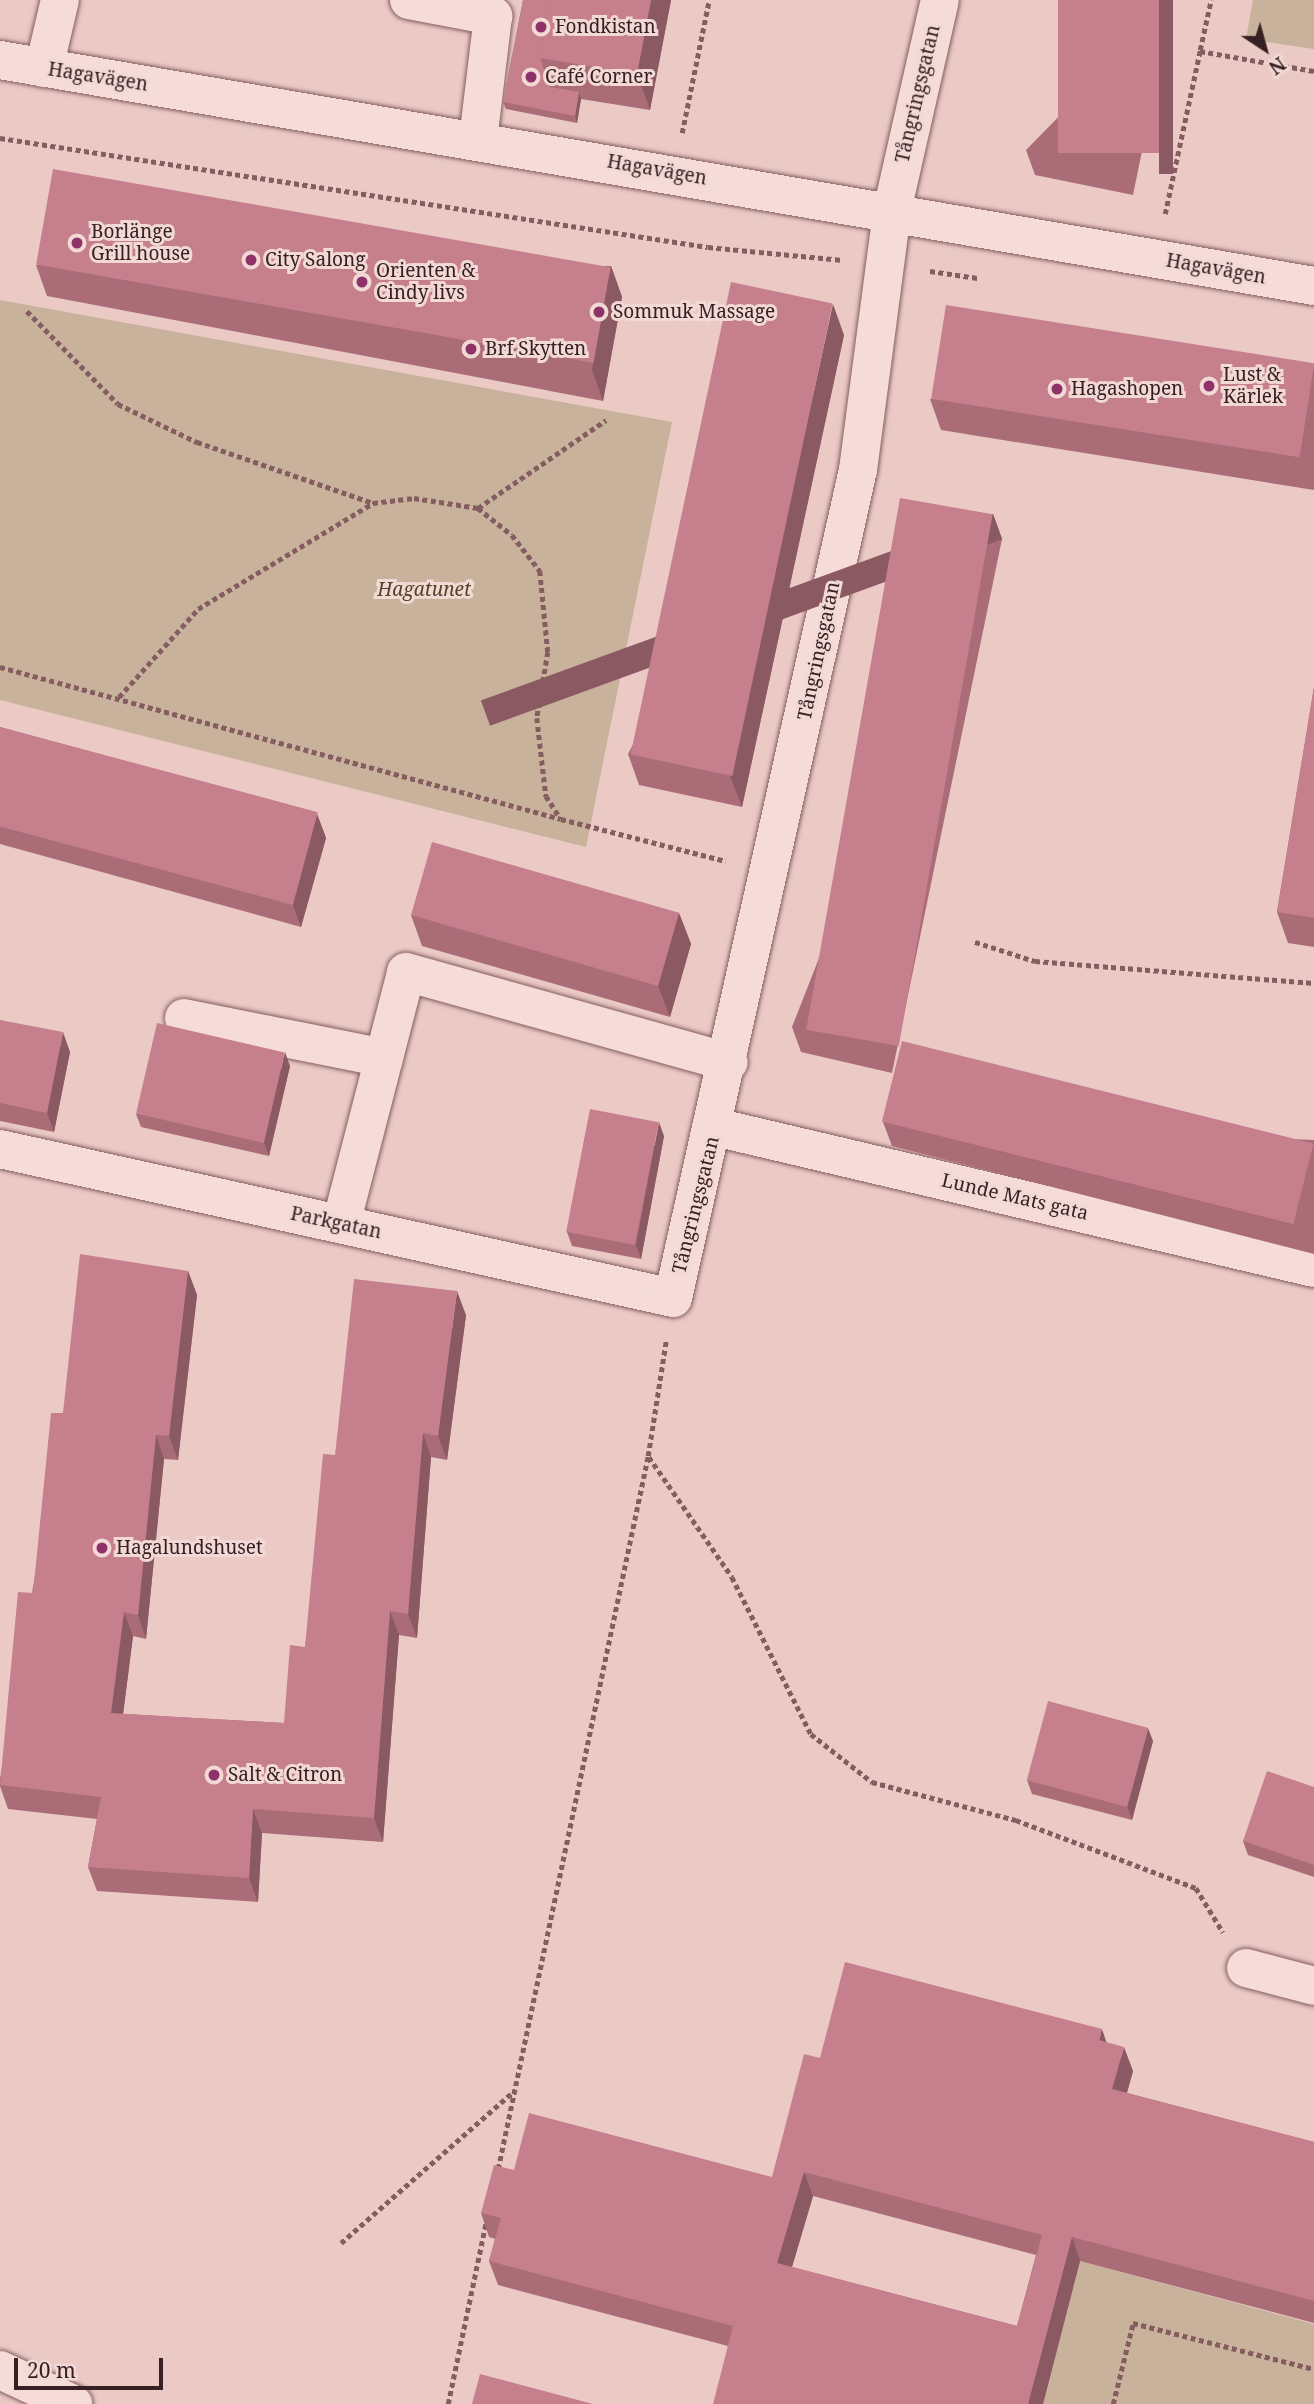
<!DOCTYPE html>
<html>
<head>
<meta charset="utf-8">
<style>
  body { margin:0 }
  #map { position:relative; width:1314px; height:2404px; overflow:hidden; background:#ebcac6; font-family:"Noto Serif",serif }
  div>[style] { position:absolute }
  .green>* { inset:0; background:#c8b29b }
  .path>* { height:4.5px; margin-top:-2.25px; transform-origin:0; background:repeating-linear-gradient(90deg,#855d60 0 5px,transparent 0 8.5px) }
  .roads { filter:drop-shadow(0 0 2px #855d60) drop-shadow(0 0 2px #855d60) }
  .minor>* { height:38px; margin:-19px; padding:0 19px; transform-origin:19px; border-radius:19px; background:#f6dcd9 }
  .wall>* { inset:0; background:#aa6d78 }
  .shaded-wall>* { inset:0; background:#8b5962; transform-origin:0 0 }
  .building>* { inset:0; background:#c67f8c; transform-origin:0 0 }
  .dots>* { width:19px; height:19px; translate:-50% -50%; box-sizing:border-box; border:4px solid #f3d9d5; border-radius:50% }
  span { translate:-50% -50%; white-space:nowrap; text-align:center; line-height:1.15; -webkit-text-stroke:6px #f3d9d5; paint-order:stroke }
  .poi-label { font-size:19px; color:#362023 }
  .left { translate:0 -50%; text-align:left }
  .street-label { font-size:19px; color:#362023 }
  .park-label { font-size:19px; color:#514328; font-style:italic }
  .north { position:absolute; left:1230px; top:14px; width:70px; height:70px; -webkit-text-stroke:5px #f3d9d5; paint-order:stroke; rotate:144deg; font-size:19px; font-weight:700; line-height:28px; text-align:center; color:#362023 }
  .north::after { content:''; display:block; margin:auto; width:24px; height:32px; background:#362023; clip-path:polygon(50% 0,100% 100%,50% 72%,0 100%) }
  .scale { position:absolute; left:14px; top:2358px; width:149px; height:32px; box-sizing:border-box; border:4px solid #362023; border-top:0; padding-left:9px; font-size:21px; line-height:24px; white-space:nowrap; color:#362023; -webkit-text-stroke:5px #f3d9d5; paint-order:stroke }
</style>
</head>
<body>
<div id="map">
  <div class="green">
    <div style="clip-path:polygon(1253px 0,1314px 0,1314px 49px,1246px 39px)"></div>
    <div style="clip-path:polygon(0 300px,672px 422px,586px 847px,0 700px)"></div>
    <div style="clip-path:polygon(1080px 2261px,1314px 2324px,1314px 2404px,1043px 2404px)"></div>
  </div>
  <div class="path">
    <div style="left:1200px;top:50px;width:51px;rotate:-77.6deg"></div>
    <div style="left:682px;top:133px;width:136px;rotate:-78.5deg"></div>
    <div style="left:0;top:138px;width:716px;rotate:8.75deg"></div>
    <div style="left:708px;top:247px;width:135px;rotate:5.5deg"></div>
    <div style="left:1165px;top:214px;width:167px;rotate:-77.9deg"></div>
    <div style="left:1200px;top:51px;width:116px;rotate:10deg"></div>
    <div style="left:930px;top:271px;width:48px;rotate:8.5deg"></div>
    <div style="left:27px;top:311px;width:130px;rotate:45.6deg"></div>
    <div style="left:118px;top:404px;width:88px;rotate:25.7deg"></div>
    <div style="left:197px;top:442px;width:186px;rotate:19.1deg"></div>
    <div style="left:373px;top:503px;width:41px;rotate:-7deg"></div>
    <div style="left:414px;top:498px;width:65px;rotate:8.9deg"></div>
    <div style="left:478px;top:508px;width:155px;rotate:-34.5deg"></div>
    <div style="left:478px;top:508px;width:43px;rotate:38.5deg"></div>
    <div style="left:512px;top:535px;width:46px;rotate:52.1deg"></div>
    <div style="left:540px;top:571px;width:81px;rotate:84.4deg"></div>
    <div style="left:548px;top:652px;width:67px;rotate:99.5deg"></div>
    <div style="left:537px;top:718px;width:79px;rotate:83.4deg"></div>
    <div style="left:546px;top:796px;width:27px;rotate:57deg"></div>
    <div style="left:561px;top:819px;width:170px;rotate:14.3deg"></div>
    <div style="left:0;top:667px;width:581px;rotate:15.16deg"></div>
    <div style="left:119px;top:697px;width:118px;rotate:-48.1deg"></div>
    <div style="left:198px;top:609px;width:205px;rotate:-31.2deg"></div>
    <div style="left:975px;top:942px;width:63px;rotate:17.6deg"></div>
    <div style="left:1035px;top:961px;width:280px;rotate:4.5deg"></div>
    <div style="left:649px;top:1457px;width:146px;rotate:55.3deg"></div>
    <div style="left:732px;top:1577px;width:176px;rotate:63.3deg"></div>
    <div style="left:811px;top:1734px;width:78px;rotate:38.2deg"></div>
    <div style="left:872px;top:1782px;width:149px;rotate:14.8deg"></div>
    <div style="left:1016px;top:1820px;width:192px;rotate:20.7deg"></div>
    <div style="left:1196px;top:1888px;width:52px;rotate:58.5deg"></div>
    <div style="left:498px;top:2169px;width:729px;rotate:-78.12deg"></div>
    <div style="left:648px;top:1456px;width:116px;rotate:-81.1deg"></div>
    <div style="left:341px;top:2243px;width:230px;rotate:-41.3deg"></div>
    <div style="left:448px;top:2404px;width:186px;rotate:-78.2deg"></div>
    <div style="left:1113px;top:2404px;width:83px;rotate:-76.1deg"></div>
    <div style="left:1133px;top:2323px;width:187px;rotate:14.3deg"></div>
  </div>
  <div class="roads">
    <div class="minor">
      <div style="left:409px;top:0;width:86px;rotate:10.8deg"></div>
      <div style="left:493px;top:16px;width:125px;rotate:96.9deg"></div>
      <div style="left:0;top:60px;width:1333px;rotate:9.76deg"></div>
      <div style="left:44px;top:68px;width:70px;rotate:-76.8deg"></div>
      <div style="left:184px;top:1018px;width:204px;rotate:11.3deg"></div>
      <div style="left:715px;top:1127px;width:615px;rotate:13.25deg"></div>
      <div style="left:0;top:1149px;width:689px;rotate:12.48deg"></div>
      <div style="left:673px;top:1298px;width:848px;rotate:-77.41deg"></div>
      <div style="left:858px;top:470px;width:261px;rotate:-82.5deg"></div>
      <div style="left:892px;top:211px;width:216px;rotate:-77.2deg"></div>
      <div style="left:341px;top:1224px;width:260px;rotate:-75.5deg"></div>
      <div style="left:406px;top:972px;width:335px;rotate:15.6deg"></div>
      <div style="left:1246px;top:1968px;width:70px;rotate:14.8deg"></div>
      <div style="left:0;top:2370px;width:81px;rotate:25deg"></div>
    </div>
  </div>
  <div class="wall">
    <div style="clip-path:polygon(523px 0,671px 0,650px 110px,581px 99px,577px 123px,506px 109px,503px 102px)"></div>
    <div style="clip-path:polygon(1173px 0,1133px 195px,1035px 175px,1026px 150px)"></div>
    <div style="clip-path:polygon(36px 265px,611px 266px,622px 297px,603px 401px,47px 296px)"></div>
    <div style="clip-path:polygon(844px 335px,742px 807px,639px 785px,628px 754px)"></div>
    <div style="clip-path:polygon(1314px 364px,1314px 490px,941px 430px,930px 399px)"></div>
    <div style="clip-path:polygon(993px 514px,1002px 539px,892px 1073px,801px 1052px,792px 1027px)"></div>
    <div style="clip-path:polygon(1314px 687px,1314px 947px,1288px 943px,1277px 912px)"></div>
    <div style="clip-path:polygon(0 727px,317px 814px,326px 838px,301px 927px,0 844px)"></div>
    <div style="clip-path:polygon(679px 913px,691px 944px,670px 1017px,422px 946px,411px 915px)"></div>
    <div style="clip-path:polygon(0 1020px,70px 1052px,54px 1132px,0 1121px)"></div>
    <div style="clip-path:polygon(290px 1066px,269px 1156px,141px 1127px,136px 1114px)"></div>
    <div style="clip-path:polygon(883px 1122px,1314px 1140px,1314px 1254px,892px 1146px)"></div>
    <div style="clip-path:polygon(664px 1136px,641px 1259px,572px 1246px,567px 1232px)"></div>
    <div style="clip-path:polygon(188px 1271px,197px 1295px,178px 1460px,164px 1459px,146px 1639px,133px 1636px,123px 1714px,284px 1723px,305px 1647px,335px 1455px,466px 1315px,447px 1460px,431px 1457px,417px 1638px,399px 1635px,383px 1842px,262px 1833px,258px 1902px,97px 1891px,88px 1867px,97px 1819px,8px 1809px,0 1786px,0 1779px,63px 1413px)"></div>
    <div style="clip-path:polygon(1153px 1741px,1132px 1820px,1032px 1794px,1027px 1780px)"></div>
    <div style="clip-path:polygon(1314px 1787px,1314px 1877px,1248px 1855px,1243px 1841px)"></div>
    <div style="clip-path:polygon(evenodd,1106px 2042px,1133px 2071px,1127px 2093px,1314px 2142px,1314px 2323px,1080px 2261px,1043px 2404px,728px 2346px,498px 2285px,489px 2261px,495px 2239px,489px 2237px,481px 2213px,514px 2170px,772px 2177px,820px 2058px,1106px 2042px,813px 2196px,1036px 2255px,1017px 2326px,792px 2267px,813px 2196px)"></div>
  </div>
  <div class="shaded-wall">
    <div style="clip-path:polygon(651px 0,671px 0,650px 110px,637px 74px)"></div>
    <div style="left:1159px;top:0;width:14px;height:174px"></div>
    <div style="clip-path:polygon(579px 92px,581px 99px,577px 123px,575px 116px)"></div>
    <div style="clip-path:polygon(611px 266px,622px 297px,603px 401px,592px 370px)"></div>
    <div style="clip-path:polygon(833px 304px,844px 335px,742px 807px,730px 776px)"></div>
    <div style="left:993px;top:514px;width:27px;height:545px;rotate:70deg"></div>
    <div style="clip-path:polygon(317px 814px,326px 838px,301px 927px,292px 903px)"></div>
    <div style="clip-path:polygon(679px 913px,691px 944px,670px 1017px,658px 986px)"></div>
    <div style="clip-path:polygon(63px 1032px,70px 1052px,54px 1132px,47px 1113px)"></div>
    <div style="clip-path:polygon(285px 1052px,290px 1066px,269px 1156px,264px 1143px)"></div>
    <div style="clip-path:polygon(659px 1122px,664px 1136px,641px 1259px,636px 1245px)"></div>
    <div style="clip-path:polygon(188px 1271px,197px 1295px,178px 1460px,169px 1436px)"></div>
    <div style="clip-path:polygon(457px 1291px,466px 1315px,447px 1460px,438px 1436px)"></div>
    <div style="clip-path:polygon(423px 1433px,431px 1457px,417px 1638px,408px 1614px)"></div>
    <div style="clip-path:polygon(156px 1435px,164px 1459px,146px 1639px,138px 1615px)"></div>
    <div style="clip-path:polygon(390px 1611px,399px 1635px,383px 1842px,374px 1818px)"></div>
    <div style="clip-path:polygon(124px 1612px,133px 1636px,120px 1738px,111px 1713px)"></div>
    <div style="clip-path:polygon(1148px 1728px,1153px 1741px,1132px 1820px,1127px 1806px)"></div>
    <div style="clip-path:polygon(253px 1809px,262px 1833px,258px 1902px,249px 1878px)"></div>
    <div style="clip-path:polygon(1102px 2029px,1110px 2053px,1099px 2040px)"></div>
    <div style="clip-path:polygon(1124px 2047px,1133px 2071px,1121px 2113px,1112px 2089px)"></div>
    <div style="clip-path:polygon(804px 2172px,813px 2196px,786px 2287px,777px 2263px)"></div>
    <div style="clip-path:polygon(1072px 2237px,1080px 2261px,1043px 2404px,1028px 2404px)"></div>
  </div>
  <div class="building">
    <div style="clip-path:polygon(523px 0,551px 0,540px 58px,550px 87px,579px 92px,575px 116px,503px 102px)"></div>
    <div style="clip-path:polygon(551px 0,651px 0,637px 74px,540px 58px)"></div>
    <div style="left:1058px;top:0;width:101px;height:153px"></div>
    <div style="left:53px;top:169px;width:566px;height:97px;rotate:10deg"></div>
    <div style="left:731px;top:282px;width:104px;height:483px;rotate:12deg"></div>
    <div style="left:946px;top:305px;width:373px;height:95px;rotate:9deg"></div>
    <div style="left:900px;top:498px;width:94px;height:540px;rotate:10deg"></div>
    <div style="clip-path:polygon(1314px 687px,1314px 918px,1277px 912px)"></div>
    <div style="left:0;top:727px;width:329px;height:96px;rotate:15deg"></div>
    <div style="left:432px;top:842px;width:257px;height:76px;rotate:16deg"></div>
    <div style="clip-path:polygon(0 1020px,63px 1032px,47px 1113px,0 1103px)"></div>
    <div style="left:157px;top:1023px;width:131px;height:93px;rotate:13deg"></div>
    <div style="left:902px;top:1041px;width:424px;height:83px;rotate:14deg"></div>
    <div style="left:590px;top:1109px;width:70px;height:125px;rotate:11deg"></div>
    <div style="clip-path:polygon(80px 1254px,188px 1271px,169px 1436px,156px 1435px,138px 1615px,124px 1612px,111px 1713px,284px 1723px,290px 1645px,305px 1647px,323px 1454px,335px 1455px,354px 1279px,457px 1291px,438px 1436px,423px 1433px,408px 1614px,390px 1611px,374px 1818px,253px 1809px,249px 1878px,88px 1867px,101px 1797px,0 1785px,18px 1592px,33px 1593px,51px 1413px,63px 1413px)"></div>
    <div style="left:1048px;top:1701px;width:104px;height:82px;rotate:15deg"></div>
    <div style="clip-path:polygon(1267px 1771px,1314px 1787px,1314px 1865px,1243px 1841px)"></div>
    <div style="clip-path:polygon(evenodd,845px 1962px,1102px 2029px,1099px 2040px,1124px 2047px,1112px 2089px,1314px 2142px,1314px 2301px,1072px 2237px,1028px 2404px,713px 2404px,733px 2326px,489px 2261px,501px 2218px,481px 2213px,494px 2165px,514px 2170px,529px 2113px,772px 2177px,804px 2054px,820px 2058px,845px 1962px,804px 2172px,1042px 2235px,1017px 2326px,777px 2263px,804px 2172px)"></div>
    <div style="clip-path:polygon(480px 2374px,593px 2404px,472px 2404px)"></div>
  </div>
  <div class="dots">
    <div style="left:541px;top:27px;background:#8f326a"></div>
    <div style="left:531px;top:77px;background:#8f326a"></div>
    <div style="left:77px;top:243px;background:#8f326a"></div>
    <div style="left:251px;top:260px;background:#8f326a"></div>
    <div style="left:362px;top:282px;background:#8f326a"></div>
    <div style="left:599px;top:312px;background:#8f326a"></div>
    <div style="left:471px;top:349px;background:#8f326a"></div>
    <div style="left:1209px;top:386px;background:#8f326a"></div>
    <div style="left:1057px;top:389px;background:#8f326a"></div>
    <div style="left:102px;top:1548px;background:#8f326a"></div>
    <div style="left:214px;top:1775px;background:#8f326a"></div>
  </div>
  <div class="poi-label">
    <span class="left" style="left:555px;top:27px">Fondkistan</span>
    <span class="left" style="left:545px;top:77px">Café Corner</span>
    <span class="left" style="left:91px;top:243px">Borlänge<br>Grill house</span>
    <span class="left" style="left:265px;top:260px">City Salong</span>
    <span class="left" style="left:376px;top:282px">Orienten &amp;<br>Cindy livs</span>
    <span class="left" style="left:613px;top:312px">Sommuk Massage</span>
    <span class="left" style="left:485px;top:349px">Brf Skytten</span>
    <span class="left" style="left:1223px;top:386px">Lust &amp;<br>Kärlek</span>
    <span class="left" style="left:1071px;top:389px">Hagashopen</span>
    <span class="left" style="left:116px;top:1548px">Hagalundshuset</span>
    <span class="left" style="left:228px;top:1775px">Salt &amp; Citron</span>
  </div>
  <div class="street-label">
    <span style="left:98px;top:77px;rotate:9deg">Hagavägen</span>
    <span style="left:918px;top:94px;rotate:-77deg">Tångringsgatan</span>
    <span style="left:657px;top:170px;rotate:10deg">Hagavägen</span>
    <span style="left:1216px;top:269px;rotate:10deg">Hagavägen</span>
    <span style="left:819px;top:651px;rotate:-78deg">Tångringsgatan</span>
    <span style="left:1015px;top:1197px;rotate:13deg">Lunde Mats gata</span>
    <span style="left:696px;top:1205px;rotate:-76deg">Tångringsgatan</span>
    <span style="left:336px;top:1223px;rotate:12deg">Parkgatan</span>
  </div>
  <div class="park-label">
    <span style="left:424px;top:590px">Hagatunet</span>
  </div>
  <div class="north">N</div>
  <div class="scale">20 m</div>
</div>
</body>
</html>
